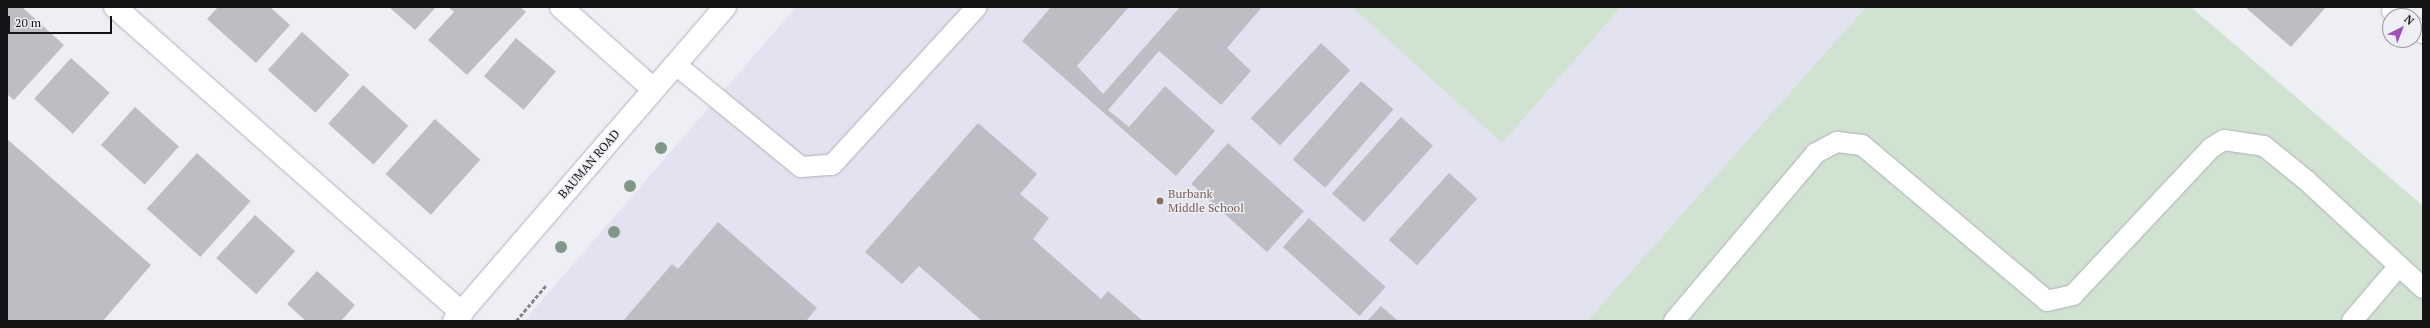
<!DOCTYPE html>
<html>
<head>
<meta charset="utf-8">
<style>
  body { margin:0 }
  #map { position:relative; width:2430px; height:328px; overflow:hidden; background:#eeeef5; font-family:"PT Serif",serif }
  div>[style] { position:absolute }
  .built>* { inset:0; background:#e3e2f0 }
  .green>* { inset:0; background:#d0e3d1 }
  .building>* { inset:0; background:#bdbdc4; transform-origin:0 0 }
  .path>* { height:2.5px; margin-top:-1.25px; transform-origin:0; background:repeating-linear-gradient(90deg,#838388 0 4px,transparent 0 6px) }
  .roads { filter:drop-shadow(0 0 1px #b0b0b7) drop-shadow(0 0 1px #b0b0b7) }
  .lane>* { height:20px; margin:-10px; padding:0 10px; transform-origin:10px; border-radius:10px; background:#fff }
  .street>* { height:22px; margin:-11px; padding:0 11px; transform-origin:11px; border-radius:11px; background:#fff }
  .secondary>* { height:22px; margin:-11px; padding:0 11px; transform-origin:11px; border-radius:11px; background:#fff }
  .trees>* { width:12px; height:12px; margin:-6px; border-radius:50%; background:#7f9887 }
  .dots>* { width:11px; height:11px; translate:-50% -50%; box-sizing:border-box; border:2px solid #eeeef5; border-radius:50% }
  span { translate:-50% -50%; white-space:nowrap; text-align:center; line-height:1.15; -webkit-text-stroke:3px #eeeef5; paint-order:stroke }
  .street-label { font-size:12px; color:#141417 }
  .education-label { font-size:12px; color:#785e54 }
  .left { translate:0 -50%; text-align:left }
  .frame { position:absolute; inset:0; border:8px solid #141417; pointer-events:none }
  .north { position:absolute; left:2382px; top:8px; width:40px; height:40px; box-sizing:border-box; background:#eeeef5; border:1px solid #97979c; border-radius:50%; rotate:42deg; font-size:11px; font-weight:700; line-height:16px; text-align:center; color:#141417 }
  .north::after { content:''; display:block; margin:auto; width:14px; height:18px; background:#9f4fbf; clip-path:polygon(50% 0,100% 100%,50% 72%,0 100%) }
  .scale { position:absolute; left:8px; top:16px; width:104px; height:18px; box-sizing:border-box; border:2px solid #141417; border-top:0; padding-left:5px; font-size:12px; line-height:14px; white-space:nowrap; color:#141417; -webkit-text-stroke:3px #eeeef5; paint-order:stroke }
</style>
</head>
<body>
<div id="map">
  <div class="built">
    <div style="clip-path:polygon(796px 7px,1866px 7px,1587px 321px,524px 321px)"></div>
  </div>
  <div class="green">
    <div style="clip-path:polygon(1352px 7px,1621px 7px,1502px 143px)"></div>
    <div style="clip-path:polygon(1866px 7px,2191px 7px,2423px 206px,2423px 321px,1587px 321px)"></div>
  </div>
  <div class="building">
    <div style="clip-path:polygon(7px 7px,22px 7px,64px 45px,14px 100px,7px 94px)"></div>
    <div style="clip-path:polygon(218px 7px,270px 7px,290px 25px,256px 63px,207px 19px)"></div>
    <div style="clip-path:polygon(389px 7px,436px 7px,415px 30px)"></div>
    <div style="clip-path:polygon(448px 7px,520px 7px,526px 12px,467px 75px,428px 40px,454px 12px)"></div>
    <div style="clip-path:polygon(1051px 7px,1129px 7px,1077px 66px,1103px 94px,1180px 7px,1262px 7px,1227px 48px,1251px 71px,1221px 105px,1159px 51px,1108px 110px,1129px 127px,1165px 86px,1215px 131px,1176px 176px,1022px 41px)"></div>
    <div style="clip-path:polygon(2245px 7px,2326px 7px,2291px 47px)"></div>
    <div style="left:302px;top:32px;width:64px;height:51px;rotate:42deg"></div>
    <div style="left:516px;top:38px;width:52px;height:50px;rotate:40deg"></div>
    <div style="left:1321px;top:43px;width:40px;height:103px;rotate:43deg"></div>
    <div style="left:71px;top:58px;width:52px;height:55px;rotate:42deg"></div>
    <div style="left:1361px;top:81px;width:43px;height:104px;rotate:41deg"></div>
    <div style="left:363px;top:85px;width:61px;height:52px;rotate:42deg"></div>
    <div style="left:135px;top:107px;width:59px;height:51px;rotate:42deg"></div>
    <div style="left:1401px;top:117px;width:43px;height:103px;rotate:42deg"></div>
    <div style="left:435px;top:119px;width:61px;height:74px;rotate:42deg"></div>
    <div style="clip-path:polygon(978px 123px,1037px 174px,1020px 194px,1049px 218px,1033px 239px,1101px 299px,1108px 291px,1143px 321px,982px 321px,919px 266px,902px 284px,865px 252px)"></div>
    <div style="clip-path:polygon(7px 139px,151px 265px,103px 321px,7px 321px)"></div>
    <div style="left:1228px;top:143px;width:102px;height:55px;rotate:42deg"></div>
    <div style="left:197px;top:153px;width:72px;height:75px;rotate:42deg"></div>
    <div style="left:1449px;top:173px;width:38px;height:90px;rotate:42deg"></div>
    <div style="left:255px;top:215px;width:54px;height:58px;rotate:42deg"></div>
    <div style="left:1309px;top:218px;width:103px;height:39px;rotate:42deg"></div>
    <div style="clip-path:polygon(718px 222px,817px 308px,806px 321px,623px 321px,672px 264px,678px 269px)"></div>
    <div style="clip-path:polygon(317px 271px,355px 305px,341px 321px,306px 321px,287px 304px)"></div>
    <div style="clip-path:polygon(1381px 306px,1398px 321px,1367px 321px)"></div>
  </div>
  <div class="path">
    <div style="left:516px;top:321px;width:48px;rotate:-50deg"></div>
  </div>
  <div class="roads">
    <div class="lane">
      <div style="left:2392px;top:11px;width:9px;rotate:36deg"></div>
      <div style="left:2414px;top:27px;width:11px;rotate:34deg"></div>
      <div style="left:675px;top:64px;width:163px;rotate:39.3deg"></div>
      <div style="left:801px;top:167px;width:31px;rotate:-4deg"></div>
      <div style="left:832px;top:165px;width:214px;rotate:-47.5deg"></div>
      <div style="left:1674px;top:321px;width:220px;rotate:-49.8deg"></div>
      <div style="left:1816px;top:153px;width:24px;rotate:-28deg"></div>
      <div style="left:1837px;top:142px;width:25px;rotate:7deg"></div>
      <div style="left:1862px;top:145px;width:242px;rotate:40.1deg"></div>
      <div style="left:2047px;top:301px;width:27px;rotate:-13deg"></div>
      <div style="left:2073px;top:295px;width:202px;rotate:-46.8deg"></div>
      <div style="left:2211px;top:148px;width:15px;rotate:-32deg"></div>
      <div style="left:2224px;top:140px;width:40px;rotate:8.5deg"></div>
      <div style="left:2264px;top:146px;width:54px;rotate:39deg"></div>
      <div style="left:2306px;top:180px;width:159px;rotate:42.7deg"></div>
      <div style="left:2352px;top:321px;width:72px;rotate:-49.5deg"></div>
    </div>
    <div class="street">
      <div style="left:115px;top:7px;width:463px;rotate:41.4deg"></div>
      <div style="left:561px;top:7px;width:123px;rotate:41.7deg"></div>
    </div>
    <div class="secondary">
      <div style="left:454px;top:321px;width:415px;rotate:-49.2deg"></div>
    </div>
  </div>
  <div class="trees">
    <div style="left:661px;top:148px"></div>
    <div style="left:630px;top:186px"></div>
    <div style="left:614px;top:232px"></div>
    <div style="left:561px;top:247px"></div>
  </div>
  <div class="dots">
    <div style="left:1160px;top:201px;background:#8d6e63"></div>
  </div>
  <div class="street-label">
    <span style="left:589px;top:164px;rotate:-49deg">BAUMAN ROAD</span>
  </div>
  <div class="education-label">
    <span class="left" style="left:1168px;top:201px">Burbank<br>Middle School</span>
  </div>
  <div class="frame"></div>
  <div class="north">N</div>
  <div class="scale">20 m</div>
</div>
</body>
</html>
